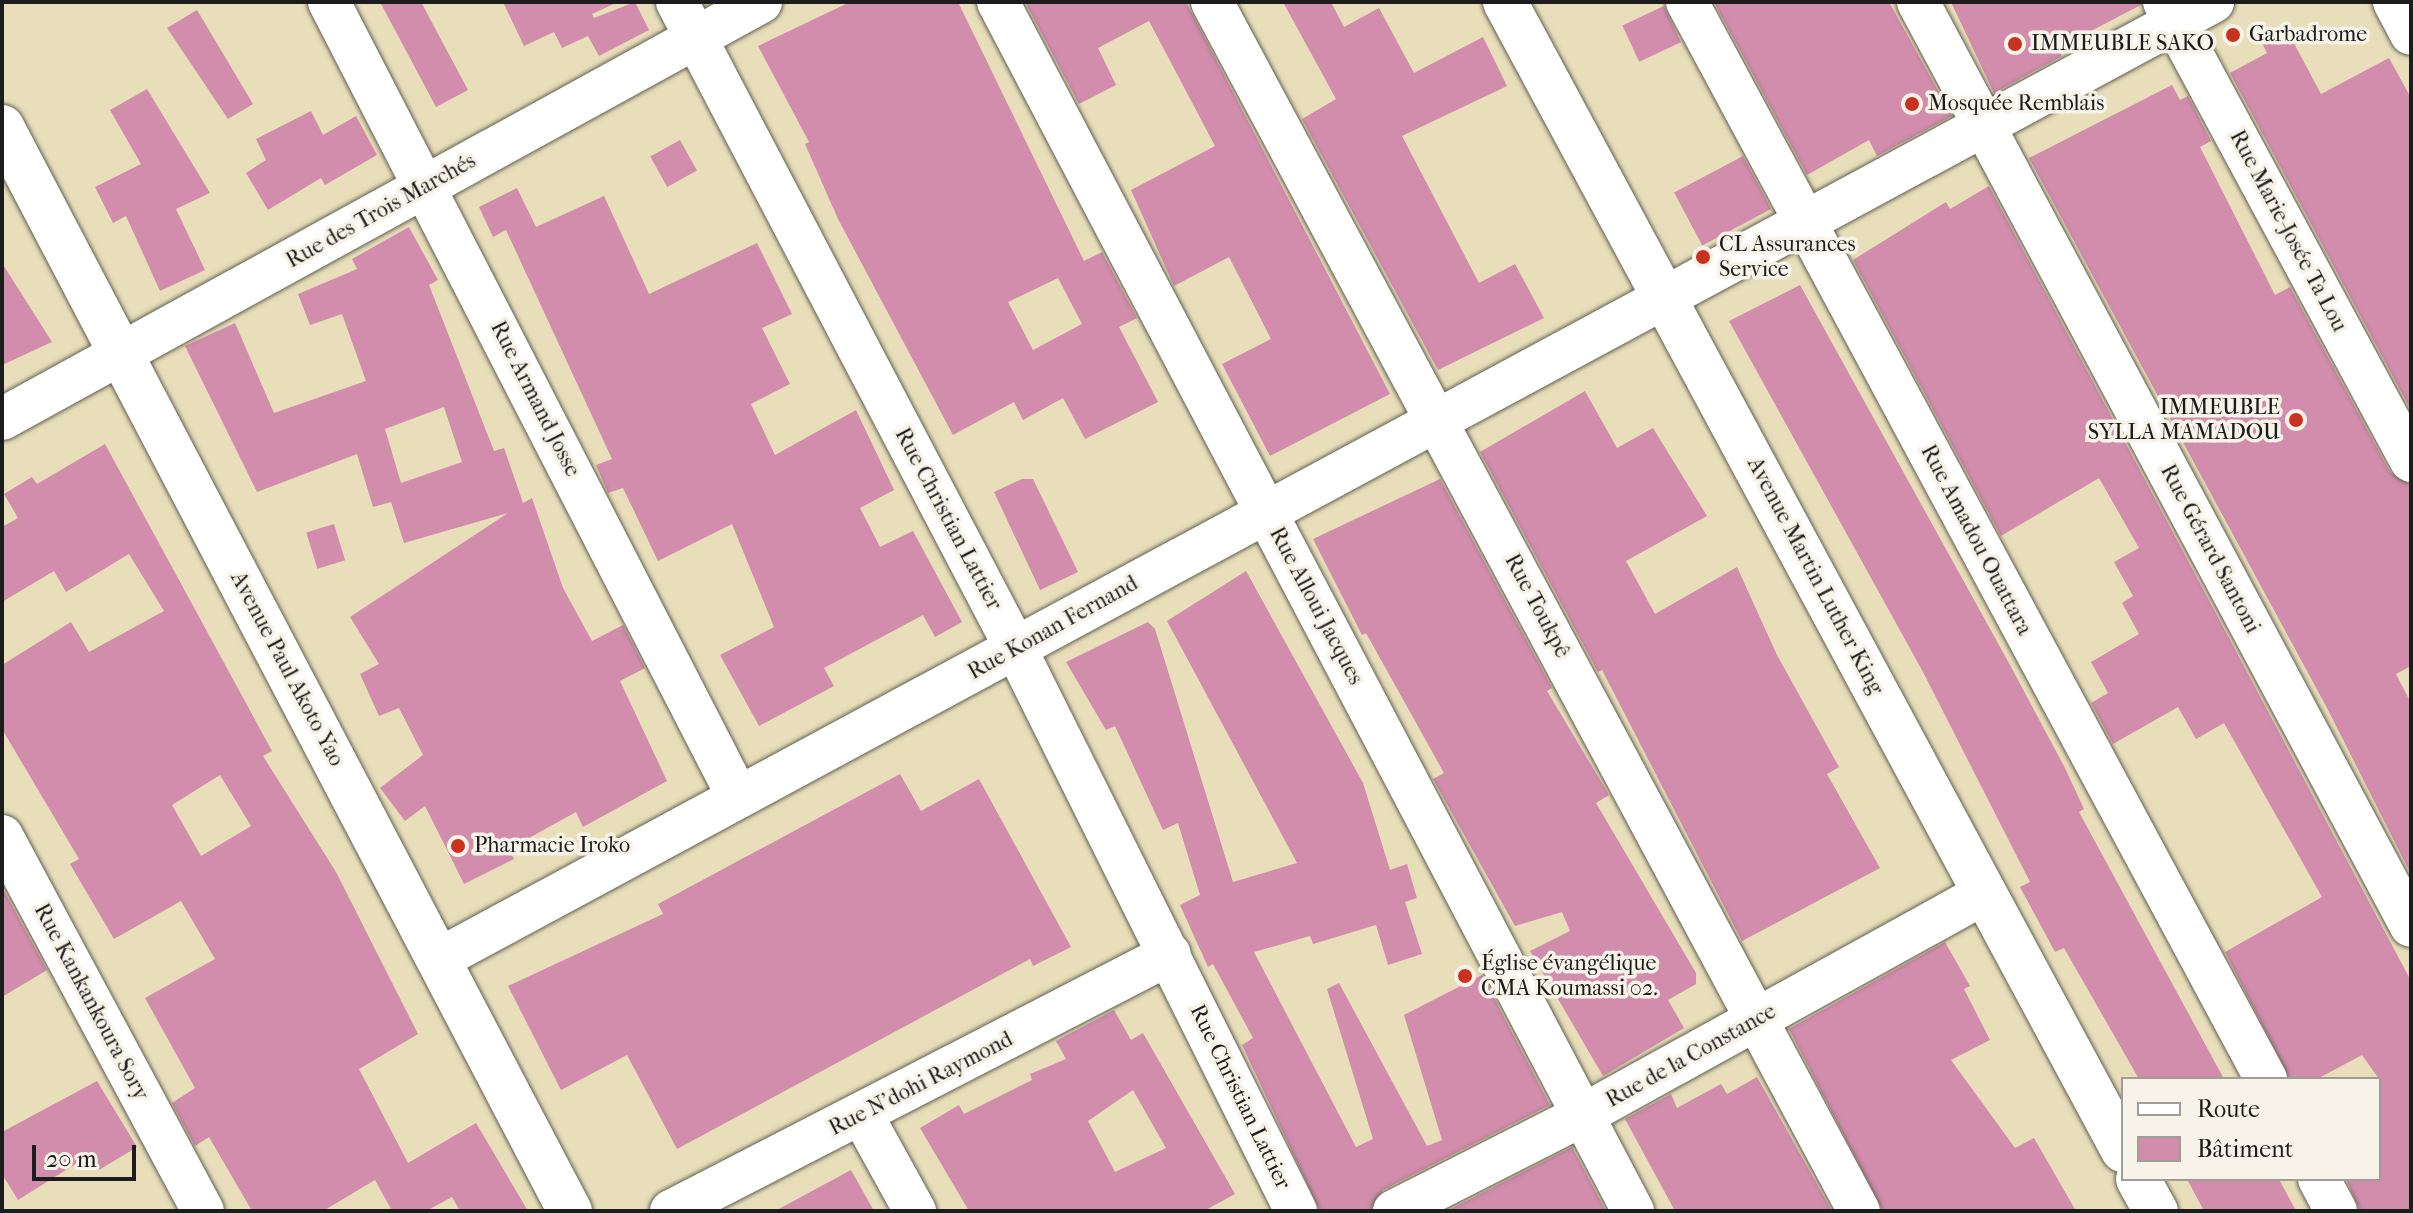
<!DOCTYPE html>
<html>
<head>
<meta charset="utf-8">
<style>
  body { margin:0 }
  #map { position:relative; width:2413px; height:1213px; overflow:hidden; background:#e8dfba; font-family:"IM FELL French Canon",serif }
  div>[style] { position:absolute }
  .building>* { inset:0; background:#d28cac; transform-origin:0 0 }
  .roads { filter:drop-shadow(0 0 2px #636053) drop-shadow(0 0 2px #636053) }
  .street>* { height:42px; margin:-21px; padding:0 21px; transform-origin:21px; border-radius:21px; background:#fff }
  .secondary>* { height:44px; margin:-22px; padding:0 22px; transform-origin:22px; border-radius:22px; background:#fff }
  .dots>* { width:22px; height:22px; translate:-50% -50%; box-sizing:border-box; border:4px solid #f7f3e8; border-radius:50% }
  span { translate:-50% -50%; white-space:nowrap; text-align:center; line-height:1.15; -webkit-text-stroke:7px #f7f3e8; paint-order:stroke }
  .poi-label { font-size:22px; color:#1c1c1c }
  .left { translate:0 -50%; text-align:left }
  .right { translate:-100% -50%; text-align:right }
  .street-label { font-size:22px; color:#1c1c1c }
  .frame { position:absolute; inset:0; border:4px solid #1c1c1c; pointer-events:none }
  .legend { position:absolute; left:2121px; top:1077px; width:260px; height:104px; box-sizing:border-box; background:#f7f3e8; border:2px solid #9f9d96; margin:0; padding:10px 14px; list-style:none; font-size:24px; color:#1c1c1c }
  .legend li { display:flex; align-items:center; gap:16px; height:40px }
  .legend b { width:40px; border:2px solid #9f9d96 }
  .scale { position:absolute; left:32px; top:1145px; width:104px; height:36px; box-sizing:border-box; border:4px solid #1c1c1c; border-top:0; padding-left:10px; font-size:24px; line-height:28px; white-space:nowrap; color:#1c1c1c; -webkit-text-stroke:6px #f7f3e8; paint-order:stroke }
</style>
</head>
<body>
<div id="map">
  <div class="building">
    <div style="clip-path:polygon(380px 2px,421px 2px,468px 90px,436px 107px)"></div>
    <div style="clip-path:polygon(503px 2px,618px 2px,592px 14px,594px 18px,635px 2px,649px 30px,599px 56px,588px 36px,562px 48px,554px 32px,524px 46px)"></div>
    <div style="clip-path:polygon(evenodd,850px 2px,958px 2px,1084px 261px,1102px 252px,1137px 318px,1119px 327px,1158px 402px,1085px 439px,1063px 398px,1023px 420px,1014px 402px,953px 435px,838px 219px,805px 144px,809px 142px,758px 46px,850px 2px,1058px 278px,1082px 324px,1033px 350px,1008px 302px,1058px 278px)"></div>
    <div style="clip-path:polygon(1025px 2px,1186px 2px,1390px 394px,1270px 456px,1222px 364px,1271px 339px,1229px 257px,1174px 286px,1131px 190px,1215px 146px,1149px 21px,1098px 48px,1116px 85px,1079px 104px)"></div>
    <div style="clip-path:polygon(1283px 2px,1331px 2px,1344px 27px,1379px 8px,1414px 73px,1483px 37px,1507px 86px,1402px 136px,1479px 283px,1515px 264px,1544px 318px,1438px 370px,1302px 119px,1336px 99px)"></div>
    <div style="clip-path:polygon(1714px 2px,1889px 2px,1952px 116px,1877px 156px,1869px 140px,1807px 175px)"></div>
    <div style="clip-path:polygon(1951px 2px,2140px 2px,2141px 5px,2058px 48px,2062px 56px,1994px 93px)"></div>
    <div style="left:1664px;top:6px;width:40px;height:46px;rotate:65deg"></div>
    <div style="clip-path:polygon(197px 10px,253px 104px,228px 119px,167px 28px)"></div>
    <div style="clip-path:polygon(2288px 32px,2321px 94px,2389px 58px,2411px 98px,2411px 410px,2230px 73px,2267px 53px,2263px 45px)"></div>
    <div style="clip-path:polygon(2172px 85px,2180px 100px,2188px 96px,2211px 141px,2200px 147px,2275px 295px,2290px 287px,2390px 472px,2411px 485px,2411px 666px,2396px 674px,2411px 703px,2411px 874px,2327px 708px,2029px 158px)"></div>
    <div style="clip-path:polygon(147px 89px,210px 193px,176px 209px,205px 270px,160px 291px,126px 216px,113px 223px,95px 187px,141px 164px,110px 110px)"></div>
    <div style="clip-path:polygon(311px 111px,323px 135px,356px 116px,377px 155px,325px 185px,321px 178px,268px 210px,246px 173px,266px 160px,256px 139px)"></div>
    <div style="left:680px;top:140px;width:35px;height:34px;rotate:61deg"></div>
    <div style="left:1743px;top:156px;width:60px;height:78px;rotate:62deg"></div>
    <div style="clip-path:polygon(1989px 186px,2411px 981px,2411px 1211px,2360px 1211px,2346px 1179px,2379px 1179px,2379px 1079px,2362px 1055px,2317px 1079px,2290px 1079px,2225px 952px,2322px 897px,2224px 723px,2196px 739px,2178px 707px,2113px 744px,2091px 703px,2108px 693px,2091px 662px,2139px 634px,2122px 603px,2133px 596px,2114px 562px,2139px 548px,2099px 478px,2001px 536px,1853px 260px,1946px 202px,1950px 209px)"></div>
    <div style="clip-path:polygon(517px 188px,536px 227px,604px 196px,649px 294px,757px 243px,792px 314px,762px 328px,790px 384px,751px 404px,775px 455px,856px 410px,894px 490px,860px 508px,880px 547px,913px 531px,962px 622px,935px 637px,923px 615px,824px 668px,834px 686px,759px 726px,720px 655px,774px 627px,732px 524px,658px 561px,623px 488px,608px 493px,596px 465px,612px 459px,506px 230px,493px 237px,479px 207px)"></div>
    <div style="clip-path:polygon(evenodd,409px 227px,438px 280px,429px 285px,494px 451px,504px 448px,523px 503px,532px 498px,563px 588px,592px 641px,623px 625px,645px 668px,620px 681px,667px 781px,583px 827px,576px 812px,509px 849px,514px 859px,464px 884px,425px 806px,405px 821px,380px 788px,423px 755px,399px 708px,379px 716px,360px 674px,379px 664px,350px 617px,508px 513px,404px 543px,391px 502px,373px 507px,357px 454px,257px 492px,185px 346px,235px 323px,274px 413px,366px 381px,342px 314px,310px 325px,298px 294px,357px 269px,352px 259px,409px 227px,444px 407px,462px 462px,401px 483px,385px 429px,444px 407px)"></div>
    <div style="clip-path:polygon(2px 263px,52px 342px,2px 365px)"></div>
    <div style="clip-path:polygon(1800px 285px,2010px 665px,2065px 768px,2084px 809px,2079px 812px,2224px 1079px,2139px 1079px,2064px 948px,2055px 952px,2020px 887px,2030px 882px,1923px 672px,1729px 321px)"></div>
    <div style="clip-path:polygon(1585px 391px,1617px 448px,1653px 428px,1707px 516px,1626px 561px,1655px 614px,1737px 567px,1777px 655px,1839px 767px,1827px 774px,1880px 868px,1742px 941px,1602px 670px,1598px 672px,1480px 452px)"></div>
    <div style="clip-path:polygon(evenodd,105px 444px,272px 751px,263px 756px,336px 872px,418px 1034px,359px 1069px,408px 1163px,476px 1123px,528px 1211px,460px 1211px,452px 1197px,426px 1211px,392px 1211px,375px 1180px,323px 1211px,252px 1211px,209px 1137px,195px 1146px,172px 1103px,195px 1088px,145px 998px,215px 959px,181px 901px,114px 939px,70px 864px,79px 859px,2px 729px,2px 665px,71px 622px,89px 652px,164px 611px,129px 554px,66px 592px,54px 571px,2px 602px,2px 527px,18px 518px,4px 494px,32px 477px,37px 484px,105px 444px,220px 775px,251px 826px,201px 856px,172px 805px,220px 775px)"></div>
    <div style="clip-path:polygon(1022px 479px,1033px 479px,1078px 572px,1040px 590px,994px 492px)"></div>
    <div style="clip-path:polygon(1440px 479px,1552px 688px,1547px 691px,1609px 795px,1596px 803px,1696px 973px,1696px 984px,1668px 1000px,1684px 1028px,1603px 1076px,1530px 951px,1570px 931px,1562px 912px,1515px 926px,1433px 779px,1444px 773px,1366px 633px,1362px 635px,1313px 539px)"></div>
    <div style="left:334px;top:524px;width:38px;height:29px;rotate:73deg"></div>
    <div style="clip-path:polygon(1246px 571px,1363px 783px,1390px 870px,1407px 864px,1417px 898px,1405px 902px,1422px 954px,1388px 965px,1376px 925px,1313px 944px,1310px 936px,1254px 952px,1356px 1147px,1373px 1139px,1327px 989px,1339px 983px,1427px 1146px,1442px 1140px,1404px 1015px,1482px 975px,1550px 1105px,1383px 1190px,1370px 1211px,1320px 1211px,1242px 1045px,1253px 1038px,1213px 964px,1208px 967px,1180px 905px,1200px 895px,1178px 823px,1163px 830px,1115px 726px,1106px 730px,1066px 662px,1148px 622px,1155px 629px,1233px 882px,1297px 863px,1167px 621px)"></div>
    <div style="clip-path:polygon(900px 774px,921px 811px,979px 779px,1071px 947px,1033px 966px,1030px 959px,677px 1149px,627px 1055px,561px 1090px,508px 986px,663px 914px,658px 904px)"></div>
    <div style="clip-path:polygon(2px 887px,47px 970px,2px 997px)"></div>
    <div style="clip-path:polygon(1945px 942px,1970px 986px,1964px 989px,1990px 1040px,1951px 1060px,2015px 1148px,2034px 1138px,2076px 1211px,1883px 1211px,1789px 1029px)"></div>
    <div style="clip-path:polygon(evenodd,1114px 1010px,1131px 1040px,1143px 1033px,1235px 1194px,1204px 1211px,969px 1211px,920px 1128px,959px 1105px,964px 1114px,1032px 1080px,1030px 1074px,1066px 1059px,1056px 1041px,1114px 1010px,1133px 1090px,1166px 1148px,1115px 1172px,1088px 1121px,1133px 1090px)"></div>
    <div style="clip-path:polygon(1757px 1077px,1832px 1211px,1675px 1211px,1625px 1119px,1671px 1094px,1677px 1108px,1721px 1084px,1727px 1094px)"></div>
    <div style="clip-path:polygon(97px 1081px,137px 1147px,99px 1170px,90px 1155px,18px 1200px,2px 1174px,2px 1132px)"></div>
    <div style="clip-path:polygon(1572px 1147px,1606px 1211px,1447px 1211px)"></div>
    <div style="clip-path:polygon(851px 1170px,874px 1211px,775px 1211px)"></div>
    <div style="clip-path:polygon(2187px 1179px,2279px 1179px,2296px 1211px,2204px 1211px)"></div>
  </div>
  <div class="roads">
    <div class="street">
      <div style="left:329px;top:2px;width:894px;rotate:62.78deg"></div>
      <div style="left:677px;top:2px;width:730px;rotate:62.35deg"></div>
      <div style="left:1016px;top:649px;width:628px;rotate:63.52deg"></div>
      <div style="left:998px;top:2px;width:1366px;rotate:62.29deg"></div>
      <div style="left:1212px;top:2px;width:1371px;rotate:61.85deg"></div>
      <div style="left:1687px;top:2px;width:1223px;rotate:61.74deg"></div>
      <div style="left:1918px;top:2px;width:1047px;rotate:61.92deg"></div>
      <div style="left:2164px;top:2px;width:521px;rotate:61.71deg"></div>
      <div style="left:2394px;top:2px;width:36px;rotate:62deg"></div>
      <div style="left:2px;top:419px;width:866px;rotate:-28.78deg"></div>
      <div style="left:2px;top:836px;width:425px;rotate:61.8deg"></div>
      <div style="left:439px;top:959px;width:2016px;rotate:-28.35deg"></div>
      <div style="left:862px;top:1115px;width:110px;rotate:61.1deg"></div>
      <div style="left:2319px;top:1179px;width:36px;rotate:62deg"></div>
      <div style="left:671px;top:1211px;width:561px;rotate:-27.25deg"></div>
      <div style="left:1394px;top:1211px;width:212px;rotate:-26.9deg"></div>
      <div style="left:1583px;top:1115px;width:459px;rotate:-28.9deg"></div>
    </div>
    <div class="secondary">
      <div style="left:1505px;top:2px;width:1304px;rotate:61.71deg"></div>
      <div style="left:2px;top:127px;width:1224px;rotate:62.35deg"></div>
      <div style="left:2138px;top:1179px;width:37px;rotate:61deg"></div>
    </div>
  </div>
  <div class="dots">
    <div style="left:2233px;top:35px;background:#c8321e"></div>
    <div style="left:2015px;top:44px;background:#c8321e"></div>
    <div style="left:1912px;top:104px;background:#c8321e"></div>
    <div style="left:1703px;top:257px;background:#c8321e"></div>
    <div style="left:2296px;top:420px;background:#c8321e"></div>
    <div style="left:458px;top:846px;background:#c8321e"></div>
    <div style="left:1465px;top:976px;background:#c8321e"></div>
  </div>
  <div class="poi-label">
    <span class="left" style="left:2249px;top:35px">Garbadrome</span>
    <span class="left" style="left:2031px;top:44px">IMMEUBLE SAKO</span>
    <span class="left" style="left:1928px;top:104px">Mosquée Remblais</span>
    <span class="left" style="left:1719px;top:257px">CL Assurances<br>Service</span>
    <span class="right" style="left:2280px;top:420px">IMMEUBLE<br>SYLLA MAMADOU</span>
    <span class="left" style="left:474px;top:846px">Pharmacie Iroko</span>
    <span class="left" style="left:1481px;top:976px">Église évangélique<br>CMA Koumassi 02.</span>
  </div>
  <div class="street-label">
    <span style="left:381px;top:211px;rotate:-29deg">Rue des Trois Marchés</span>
    <span style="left:2288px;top:231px;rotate:62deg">Rue Marie-Josée Ta Lou</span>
    <span style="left:535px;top:399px;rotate:63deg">Rue Armand Josse</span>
    <span style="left:948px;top:519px;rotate:62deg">Rue Christian Lattier</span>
    <span style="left:1976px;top:540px;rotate:62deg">Rue Amadou Ouattara</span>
    <span style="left:2210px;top:549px;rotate:62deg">Rue Gérard Santoni</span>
    <span style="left:1815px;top:576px;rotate:62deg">Avenue Martin Luther King</span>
    <span style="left:1316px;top:606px;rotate:62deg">Rue Alloui Jacques</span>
    <span style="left:1537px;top:606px;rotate:62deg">Rue Toukpê</span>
    <span style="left:1053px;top:628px;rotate:-29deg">Rue Konan Fernand</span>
    <span style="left:287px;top:669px;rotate:62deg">Avenue Paul Akoto Yao</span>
    <span style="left:91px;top:1002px;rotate:62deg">Rue Kankankoura Sory</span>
    <span style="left:1691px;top:1056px;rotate:-29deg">Rue de la Constance</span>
    <span style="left:921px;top:1084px;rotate:-27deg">Rue N'dohi Raymond</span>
    <span style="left:1240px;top:1097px;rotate:64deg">Rue Christian Lattier</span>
  </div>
  <div class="frame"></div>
  <ul class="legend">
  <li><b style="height:10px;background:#fff"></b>Route</li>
  <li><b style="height:22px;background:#d28cac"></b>Bâtiment</li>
  </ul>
  <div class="scale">20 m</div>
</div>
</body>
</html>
